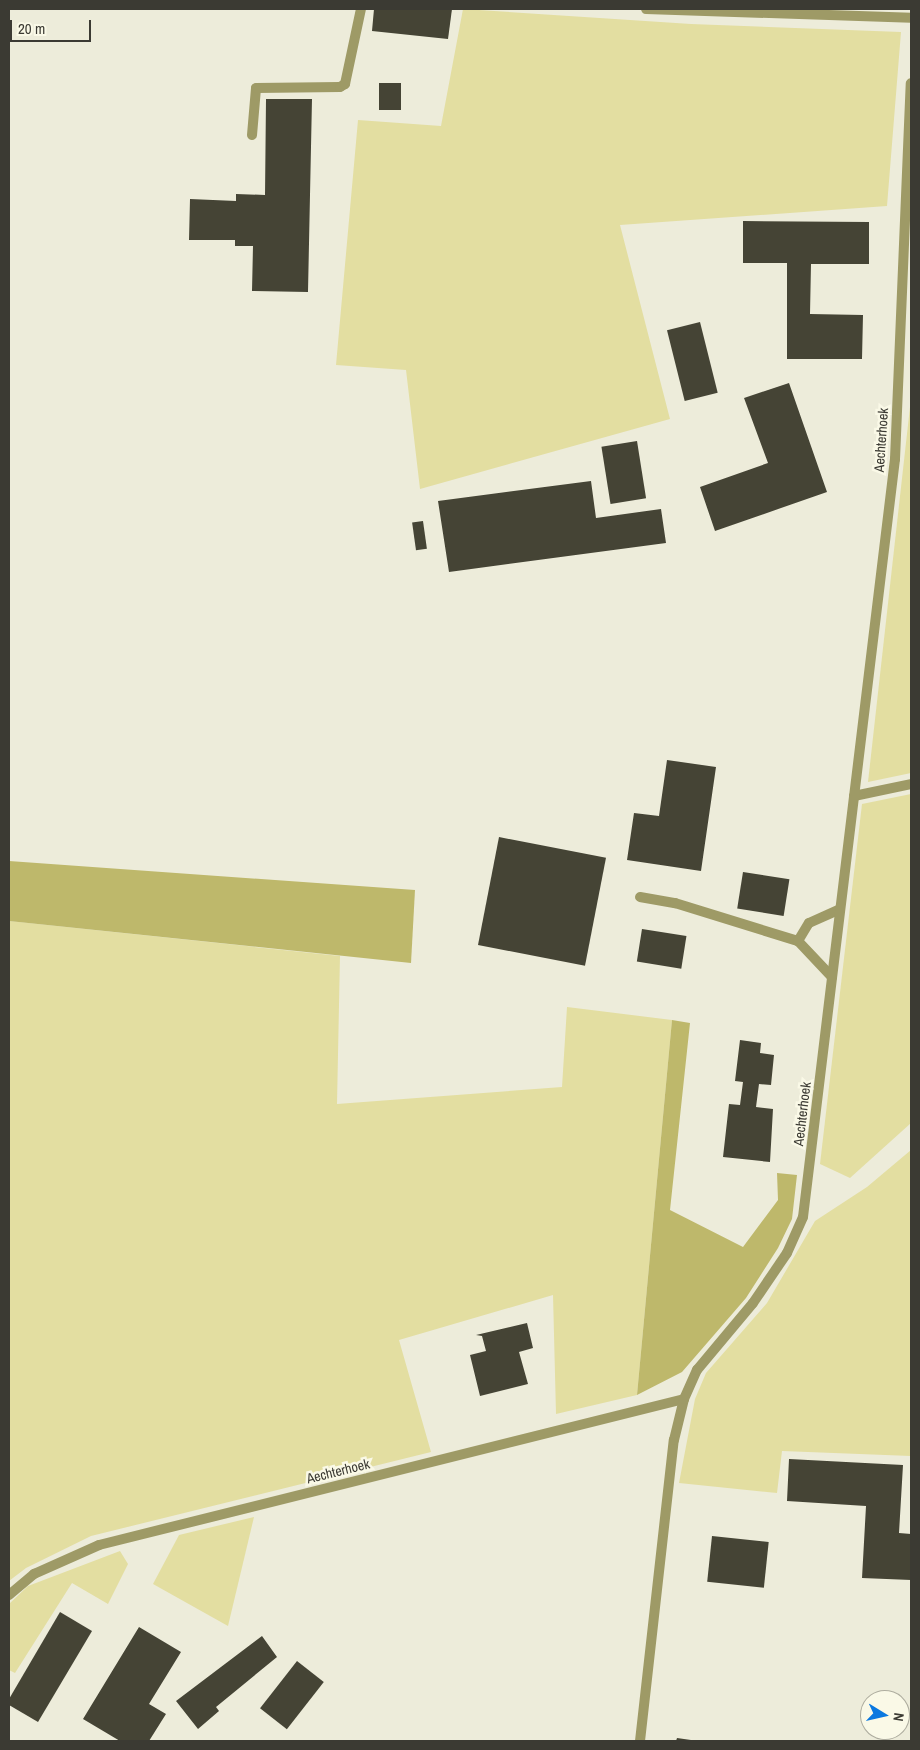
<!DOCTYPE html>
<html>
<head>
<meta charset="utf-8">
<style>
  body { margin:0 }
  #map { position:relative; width:920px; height:1750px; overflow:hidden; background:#edecda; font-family:"Archivo Narrow",sans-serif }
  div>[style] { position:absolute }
  .green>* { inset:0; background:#e3dea1 }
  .forest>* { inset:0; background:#beb86b }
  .building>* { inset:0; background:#454435; transform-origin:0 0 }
  .service>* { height:10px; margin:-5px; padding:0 5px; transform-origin:5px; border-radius:5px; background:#9e9a66 }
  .minor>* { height:10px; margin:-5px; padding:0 5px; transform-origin:5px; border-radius:5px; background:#9e9a66 }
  span { translate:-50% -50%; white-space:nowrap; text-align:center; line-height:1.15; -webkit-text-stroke:5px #faf9e7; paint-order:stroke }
  .street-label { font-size:14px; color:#3b3a33 }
  .frame { position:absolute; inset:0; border:10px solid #3b3a33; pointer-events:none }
  .north { position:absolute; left:860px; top:1690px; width:50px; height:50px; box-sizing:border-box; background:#faf9e7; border:1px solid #aead9f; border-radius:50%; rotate:99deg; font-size:14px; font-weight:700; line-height:20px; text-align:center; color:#3b3a33 }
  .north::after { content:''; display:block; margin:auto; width:18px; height:22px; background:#0b78e0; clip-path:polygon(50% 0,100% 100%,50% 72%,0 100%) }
  .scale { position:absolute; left:10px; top:20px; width:81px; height:22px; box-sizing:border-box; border:2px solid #3b3a33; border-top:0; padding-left:6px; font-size:15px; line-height:18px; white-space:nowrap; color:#3b3a33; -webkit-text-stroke:4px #faf9e7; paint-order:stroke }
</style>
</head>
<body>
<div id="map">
  <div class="green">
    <div style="clip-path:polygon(463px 9px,691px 24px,901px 32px,887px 206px,620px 225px,670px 419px,420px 489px,406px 370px,336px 365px,358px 120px,441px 126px)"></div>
    <div style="clip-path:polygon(911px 406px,911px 773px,868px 782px,910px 407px)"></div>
    <div style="clip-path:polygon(911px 794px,911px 1123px,850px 1178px,820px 1164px,862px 804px)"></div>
    <div style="clip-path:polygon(9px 921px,340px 956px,337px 1104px,562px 1087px,567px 1007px,672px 1020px,637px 1395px,556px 1414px,553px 1295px,399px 1340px,431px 1452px,91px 1536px,26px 1568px,9px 1581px)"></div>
    <div style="clip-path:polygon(911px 1150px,911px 1456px,782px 1451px,777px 1493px,679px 1483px,695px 1399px,706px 1373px,767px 1303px,815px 1221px,867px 1187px)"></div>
    <div style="clip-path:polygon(254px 1517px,228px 1626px,153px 1584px,179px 1535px)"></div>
    <div style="clip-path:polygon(120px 1551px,128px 1564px,108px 1604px,72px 1583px,15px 1673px,9px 1670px,9px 1604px,28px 1586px)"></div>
  </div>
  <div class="forest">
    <div style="clip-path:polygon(9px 861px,415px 890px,411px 963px,9px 921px)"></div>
    <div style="clip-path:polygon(672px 1020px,690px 1023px,670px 1210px,743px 1247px,778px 1200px,777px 1173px,797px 1175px,792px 1219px,778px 1248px,746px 1298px,682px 1372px,637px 1395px)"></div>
  </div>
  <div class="building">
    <div style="clip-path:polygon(374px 9px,452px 9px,448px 39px,372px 31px)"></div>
    <div style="left:379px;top:83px;width:22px;height:27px"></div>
    <div style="clip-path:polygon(266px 99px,312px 99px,308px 292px,252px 291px,253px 246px,235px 246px,235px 240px,189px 240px,190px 199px,236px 201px,236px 194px,265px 195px)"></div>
    <div style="clip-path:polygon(743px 221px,869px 222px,869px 264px,811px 264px,810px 314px,863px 315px,862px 359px,787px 359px,787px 263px,743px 263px)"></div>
    <div style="left:700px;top:322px;width:73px;height:34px;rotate:76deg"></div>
    <div style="clip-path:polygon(789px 383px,827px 492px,715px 531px,700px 487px,768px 463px,744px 398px)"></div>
    <div style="left:637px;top:441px;width:58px;height:36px;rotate:81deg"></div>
    <div style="clip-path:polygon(591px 481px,596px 518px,661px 509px,666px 543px,449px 572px,438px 501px)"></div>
    <div style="left:423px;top:521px;width:28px;height:11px;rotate:82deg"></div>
    <div style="clip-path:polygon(667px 760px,716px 767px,701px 871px,627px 860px,634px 813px,659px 816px)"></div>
    <div style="left:499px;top:837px;width:109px;height:110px;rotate:11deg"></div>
    <div style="left:743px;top:872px;width:47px;height:37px;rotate:9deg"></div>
    <div style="left:642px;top:929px;width:45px;height:33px;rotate:9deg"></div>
    <div style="clip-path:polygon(740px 1040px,761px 1043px,760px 1053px,774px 1055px,771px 1085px,759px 1084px,756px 1107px,773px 1109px,770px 1162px,723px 1157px,729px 1104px,740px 1105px,743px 1082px,735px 1081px)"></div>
    <div style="clip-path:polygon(527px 1323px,533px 1348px,519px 1352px,528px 1384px,480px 1396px,470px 1355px,486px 1351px,482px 1336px,476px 1335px)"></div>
    <div style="clip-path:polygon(789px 1459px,903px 1465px,899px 1533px,911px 1534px,911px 1580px,862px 1578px,866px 1506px,787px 1501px)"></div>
    <div style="left:712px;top:1536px;width:57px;height:46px;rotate:6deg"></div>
    <div style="clip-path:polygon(60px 1612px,92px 1631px,38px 1722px,9px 1705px,9px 1699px)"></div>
    <div style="clip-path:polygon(139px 1627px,181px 1652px,149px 1704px,166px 1714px,149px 1741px,120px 1741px,83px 1719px)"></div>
    <div style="clip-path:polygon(262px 1636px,277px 1657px,216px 1707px,219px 1711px,198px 1729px,176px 1701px)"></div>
    <div style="left:297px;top:1661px;width:34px;height:60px;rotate:38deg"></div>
    <div style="clip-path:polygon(677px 1738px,691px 1740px,691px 1741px,676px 1741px)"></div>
  </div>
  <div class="service">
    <div style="left:252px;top:135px;width:47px;rotate:-85.1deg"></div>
    <div style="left:256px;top:88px;width:84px;rotate:-0.7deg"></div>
    <div style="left:340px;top:87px;width:6px;rotate:-31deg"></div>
    <div style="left:345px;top:84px;width:77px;rotate:-78deg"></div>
    <div style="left:640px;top:897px;width:36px;rotate:10deg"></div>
    <div style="left:675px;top:903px;width:129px;rotate:17.2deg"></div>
    <div style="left:832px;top:977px;width:50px;rotate:-133.4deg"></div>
    <div style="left:798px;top:941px;width:21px;rotate:-59deg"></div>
    <div style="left:809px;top:923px;width:34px;rotate:-24deg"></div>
  </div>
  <div class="minor">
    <div style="left:646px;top:9px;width:265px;rotate:1.9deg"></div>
    <div style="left:854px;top:796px;width:58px;rotate:-11.9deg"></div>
    <div style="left:9px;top:1595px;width:33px;rotate:-40deg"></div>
    <div style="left:34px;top:1574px;width:71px;rotate:-24deg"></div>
    <div style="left:99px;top:1545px;width:603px;rotate:-14.01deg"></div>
    <div style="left:640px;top:1741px;width:303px;rotate:-83.6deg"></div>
    <div style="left:674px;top:1440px;width:42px;rotate:-76.3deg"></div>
    <div style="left:684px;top:1399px;width:32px;rotate:-66deg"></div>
    <div style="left:697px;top:1370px;width:87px;rotate:-50.1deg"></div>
    <div style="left:753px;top:1303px;width:60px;rotate:-55.8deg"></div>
    <div style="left:787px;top:1253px;width:39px;rotate:-66deg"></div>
    <div style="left:803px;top:1217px;width:764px;rotate:-83.08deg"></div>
    <div style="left:895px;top:459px;width:376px;rotate:-87.6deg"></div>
  </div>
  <div class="street-label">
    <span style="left:881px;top:440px;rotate:-86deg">Aechterhoek</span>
    <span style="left:802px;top:1114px;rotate:-83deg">Aechterhoek</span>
    <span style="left:338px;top:1471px;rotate:-14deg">Aechterhoek</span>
  </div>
  <div class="frame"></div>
  <div class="north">N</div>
  <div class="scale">20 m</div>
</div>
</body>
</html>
